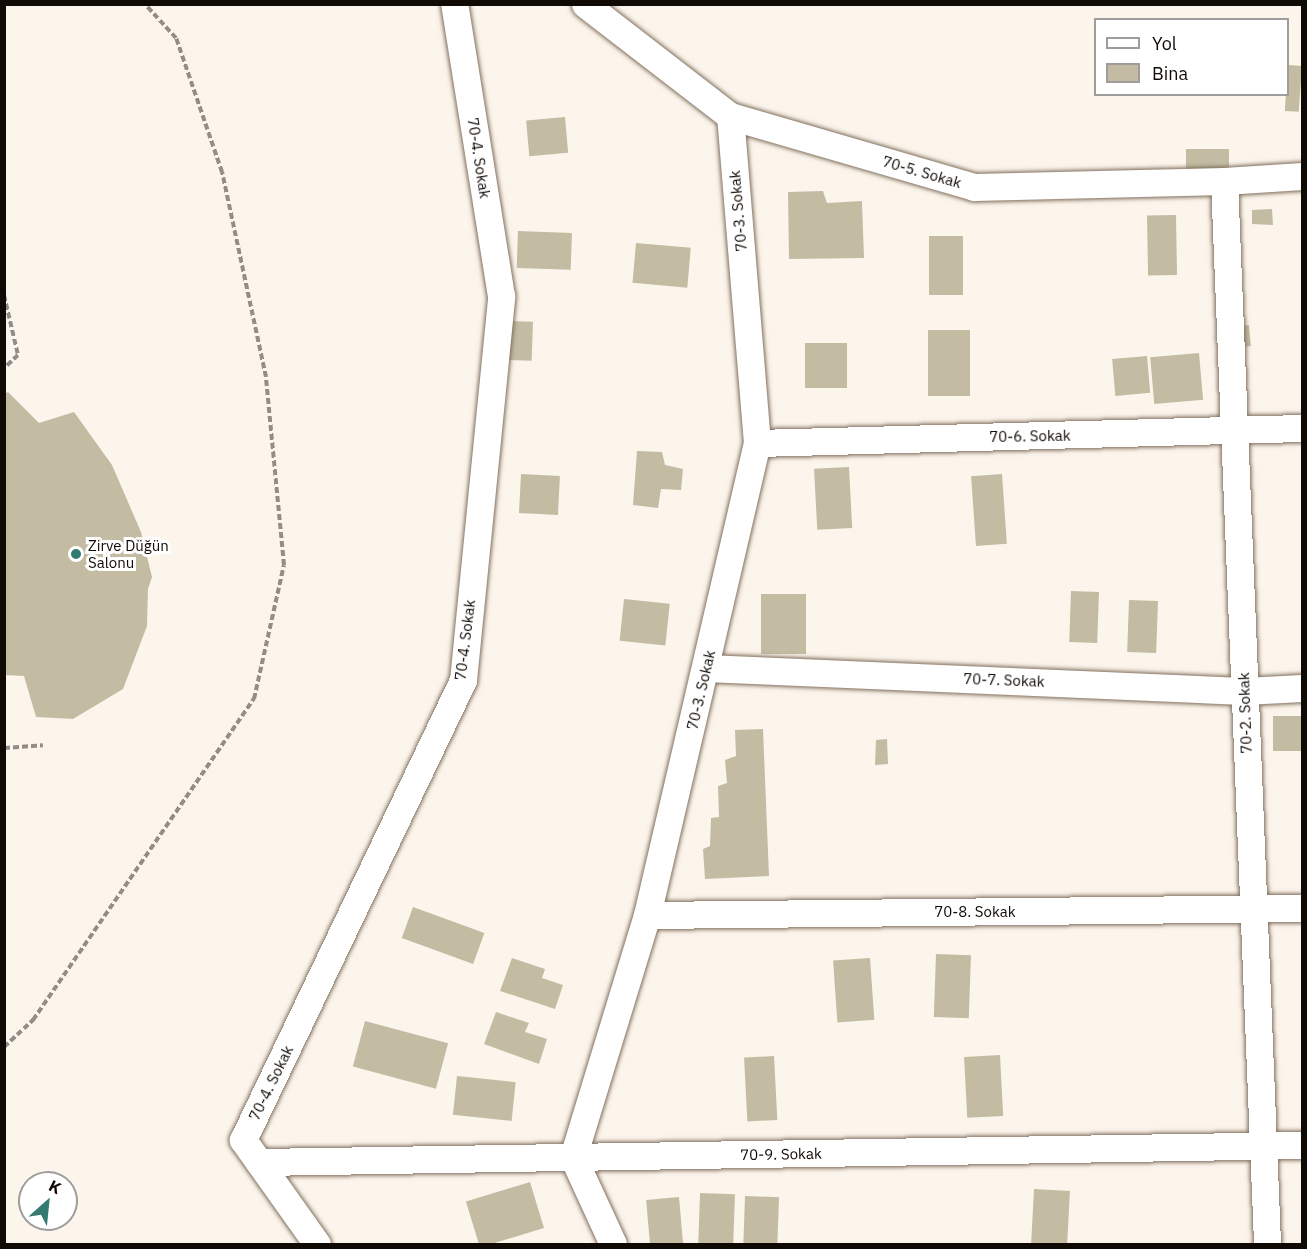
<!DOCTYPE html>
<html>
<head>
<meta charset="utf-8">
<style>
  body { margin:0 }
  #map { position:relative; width:1307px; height:1249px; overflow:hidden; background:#fcf5ec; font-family:"IBM Plex Sans",sans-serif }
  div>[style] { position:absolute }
  .building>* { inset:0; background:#c3bca3; transform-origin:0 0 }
  .path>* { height:4px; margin-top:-2px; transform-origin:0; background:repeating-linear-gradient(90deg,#948d85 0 6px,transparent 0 9px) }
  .roads { filter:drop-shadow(0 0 2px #82715e) drop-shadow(0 0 2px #82715e) }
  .street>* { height:27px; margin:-13.5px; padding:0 13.5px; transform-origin:13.5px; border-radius:13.5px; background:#fff }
  .dots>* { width:16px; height:16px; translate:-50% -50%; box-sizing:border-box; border:3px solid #fff; border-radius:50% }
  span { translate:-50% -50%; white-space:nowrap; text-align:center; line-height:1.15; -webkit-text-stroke:6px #fff; paint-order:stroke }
  .street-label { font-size:15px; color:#100a04 }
  .poi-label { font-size:15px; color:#100a04 }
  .left { translate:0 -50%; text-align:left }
  .frame { position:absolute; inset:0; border:6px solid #100a04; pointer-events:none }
  .legend { position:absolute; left:1094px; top:18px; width:195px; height:78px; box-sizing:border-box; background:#fff; border:2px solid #9f9d9b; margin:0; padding:8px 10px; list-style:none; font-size:18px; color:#100a04 }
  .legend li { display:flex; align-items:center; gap:12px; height:30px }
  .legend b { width:30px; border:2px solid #9f9d9b }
  .north { position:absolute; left:18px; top:1171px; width:60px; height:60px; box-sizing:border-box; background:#fff; border:2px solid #9f9d9b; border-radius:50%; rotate:27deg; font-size:16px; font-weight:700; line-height:24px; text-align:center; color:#100a04 }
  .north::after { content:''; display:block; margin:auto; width:21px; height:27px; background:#337a71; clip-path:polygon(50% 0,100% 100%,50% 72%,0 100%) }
</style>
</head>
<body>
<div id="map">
  <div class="building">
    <div style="left:1288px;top:65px;width:14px;height:46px;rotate:4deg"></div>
    <div style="left:565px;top:117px;width:36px;height:39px;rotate:85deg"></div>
    <div style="left:1186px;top:149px;width:43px;height:20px"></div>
    <div style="clip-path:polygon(823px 191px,827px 203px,862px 201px,864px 258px,789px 259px,788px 192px)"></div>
    <div style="clip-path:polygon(1272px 209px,1273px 225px,1252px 224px,1252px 210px)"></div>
    <div style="left:1176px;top:215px;width:60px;height:29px;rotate:89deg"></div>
    <div style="left:518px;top:231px;width:54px;height:37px;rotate:2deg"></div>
    <div style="left:929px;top:236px;width:34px;height:59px"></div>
    <div style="left:636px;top:243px;width:55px;height:40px;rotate:5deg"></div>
    <div style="left:508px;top:321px;width:25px;height:39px;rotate:2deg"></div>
    <div style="left:1249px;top:325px;width:21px;height:13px;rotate:85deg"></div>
    <div style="left:928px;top:330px;width:42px;height:66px"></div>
    <div style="left:805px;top:343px;width:42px;height:45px"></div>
    <div style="left:1199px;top:353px;width:47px;height:49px;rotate:85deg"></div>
    <div style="left:1147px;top:356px;width:37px;height:35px;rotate:85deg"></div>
    <div style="clip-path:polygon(8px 392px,39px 423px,74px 412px,112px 465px,141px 532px,152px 577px,148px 589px,147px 626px,123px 689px,73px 719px,36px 717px,24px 676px,4px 675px,4px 394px)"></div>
    <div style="clip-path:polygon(637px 451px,662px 452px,665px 465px,683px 469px,681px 490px,661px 489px,658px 508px,633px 505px)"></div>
    <div style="left:849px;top:467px;width:61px;height:35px;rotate:87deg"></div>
    <div style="left:521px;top:474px;width:39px;height:39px;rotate:3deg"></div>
    <div style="left:1002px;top:474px;width:70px;height:31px;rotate:86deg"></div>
    <div style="left:1071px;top:591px;width:28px;height:51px;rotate:2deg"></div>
    <div style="left:761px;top:594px;width:45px;height:60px"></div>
    <div style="left:624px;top:599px;width:46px;height:42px;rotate:6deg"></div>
    <div style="left:1129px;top:600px;width:29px;height:52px;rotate:2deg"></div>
    <div style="left:1302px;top:716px;width:35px;height:29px;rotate:90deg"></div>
    <div style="clip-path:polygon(763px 729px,769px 876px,705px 879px,703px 849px,710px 846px,711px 818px,719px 817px,718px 786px,727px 783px,725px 760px,736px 756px,735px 730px)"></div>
    <div style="clip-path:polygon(887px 739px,888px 764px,875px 765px,876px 740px)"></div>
    <div style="left:413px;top:907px;width:76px;height:33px;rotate:20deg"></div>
    <div style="left:936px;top:954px;width:35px;height:63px;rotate:2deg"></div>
    <div style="clip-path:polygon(512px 958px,545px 969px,542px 978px,563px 985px,555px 1009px,500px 991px)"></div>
    <div style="left:870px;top:958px;width:62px;height:37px;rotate:86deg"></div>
    <div style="clip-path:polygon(496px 1012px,529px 1023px,525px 1032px,547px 1039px,539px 1064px,484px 1044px)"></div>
    <div style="left:365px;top:1021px;width:86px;height:47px;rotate:15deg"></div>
    <div style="left:1000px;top:1055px;width:61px;height:36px;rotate:87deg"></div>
    <div style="left:774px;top:1056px;width:64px;height:30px;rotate:87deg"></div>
    <div style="left:457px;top:1076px;width:59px;height:39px;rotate:6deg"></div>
    <div style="left:530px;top:1182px;width:48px;height:67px;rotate:73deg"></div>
    <div style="left:1034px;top:1189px;width:36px;height:55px;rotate:3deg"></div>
    <div style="left:700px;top:1193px;width:35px;height:51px;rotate:2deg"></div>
    <div style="left:745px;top:1196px;width:34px;height:48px;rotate:2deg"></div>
    <div style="left:679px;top:1197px;width:47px;height:33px;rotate:85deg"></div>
  </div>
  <div class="path">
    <div style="left:4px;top:295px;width:62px;rotate:76.9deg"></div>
    <div style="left:18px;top:355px;width:19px;rotate:137deg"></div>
    <div style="left:4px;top:748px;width:39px;rotate:-4deg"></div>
    <div style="left:4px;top:1047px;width:40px;rotate:-43deg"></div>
    <div style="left:33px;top:1020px;width:390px;rotate:-55.5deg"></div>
    <div style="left:254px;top:699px;width:137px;rotate:-77.4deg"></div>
    <div style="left:284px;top:565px;width:189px;rotate:-95.5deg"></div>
    <div style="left:266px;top:377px;width:210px;rotate:-102.1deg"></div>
    <div style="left:222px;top:172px;width:142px;rotate:-108.9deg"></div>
    <div style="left:176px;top:38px;width:46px;rotate:-132.4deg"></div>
  </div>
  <div class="roads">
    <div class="street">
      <div style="left:585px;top:4px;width:183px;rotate:37.7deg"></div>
      <div style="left:730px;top:116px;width:254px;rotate:16.2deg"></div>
      <div style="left:974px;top:187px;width:250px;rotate:-1.4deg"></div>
      <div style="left:1224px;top:181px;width:78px;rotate:-3.7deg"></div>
      <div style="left:1224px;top:181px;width:1064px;rotate:87.68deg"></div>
      <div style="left:757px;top:443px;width:545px;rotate:-1.58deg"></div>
      <div style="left:706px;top:668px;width:538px;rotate:2.45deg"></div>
      <div style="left:1244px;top:691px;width:58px;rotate:-3deg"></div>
      <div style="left:647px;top:915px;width:655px;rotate:-0.61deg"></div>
      <div style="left:259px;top:1162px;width:1043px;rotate:-0.93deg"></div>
      <div style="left:317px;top:1244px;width:128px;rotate:-125.4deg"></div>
      <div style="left:243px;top:1140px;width:510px;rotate:-64.44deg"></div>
      <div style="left:463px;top:680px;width:386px;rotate:-84.3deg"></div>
      <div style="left:501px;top:296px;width:296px;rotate:-99.1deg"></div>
      <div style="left:613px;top:1244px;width:96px;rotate:-114.7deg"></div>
      <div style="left:573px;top:1157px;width:253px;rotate:-73deg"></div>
      <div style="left:647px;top:915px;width:485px;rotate:-76.9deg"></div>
      <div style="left:757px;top:443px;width:328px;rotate:-94.7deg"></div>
    </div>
  </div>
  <div class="dots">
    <div style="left:76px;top:554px;background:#337a71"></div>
  </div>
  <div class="street-label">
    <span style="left:479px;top:158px;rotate:81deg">70-4. Sokak</span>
    <span style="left:922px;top:172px;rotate:16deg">70-5. Sokak</span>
    <span style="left:738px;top:211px;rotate:-95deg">70-3. Sokak</span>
    <span style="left:1030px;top:436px;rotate:-1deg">70-6. Sokak</span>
    <span style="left:465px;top:640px;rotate:-83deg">70-4. Sokak</span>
    <span style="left:1004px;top:680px;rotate:2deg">70-7. Sokak</span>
    <span style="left:701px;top:690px;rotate:-77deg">70-3. Sokak</span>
    <span style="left:1245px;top:713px;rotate:-92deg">70-2. Sokak</span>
    <span style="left:975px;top:912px">70-8. Sokak</span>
    <span style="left:271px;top:1083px;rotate:-64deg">70-4. Sokak</span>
    <span style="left:781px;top:1154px;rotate:-1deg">70-9. Sokak</span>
  </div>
  <div class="poi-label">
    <span class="left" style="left:88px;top:554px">Zirve Düğün<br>Salonu</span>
  </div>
  <div class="frame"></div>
  <ul class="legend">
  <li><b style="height:8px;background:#fff"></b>Yol</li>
  <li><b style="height:16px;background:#c3bca3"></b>Bina</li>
  </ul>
  <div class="north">K</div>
</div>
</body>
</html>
